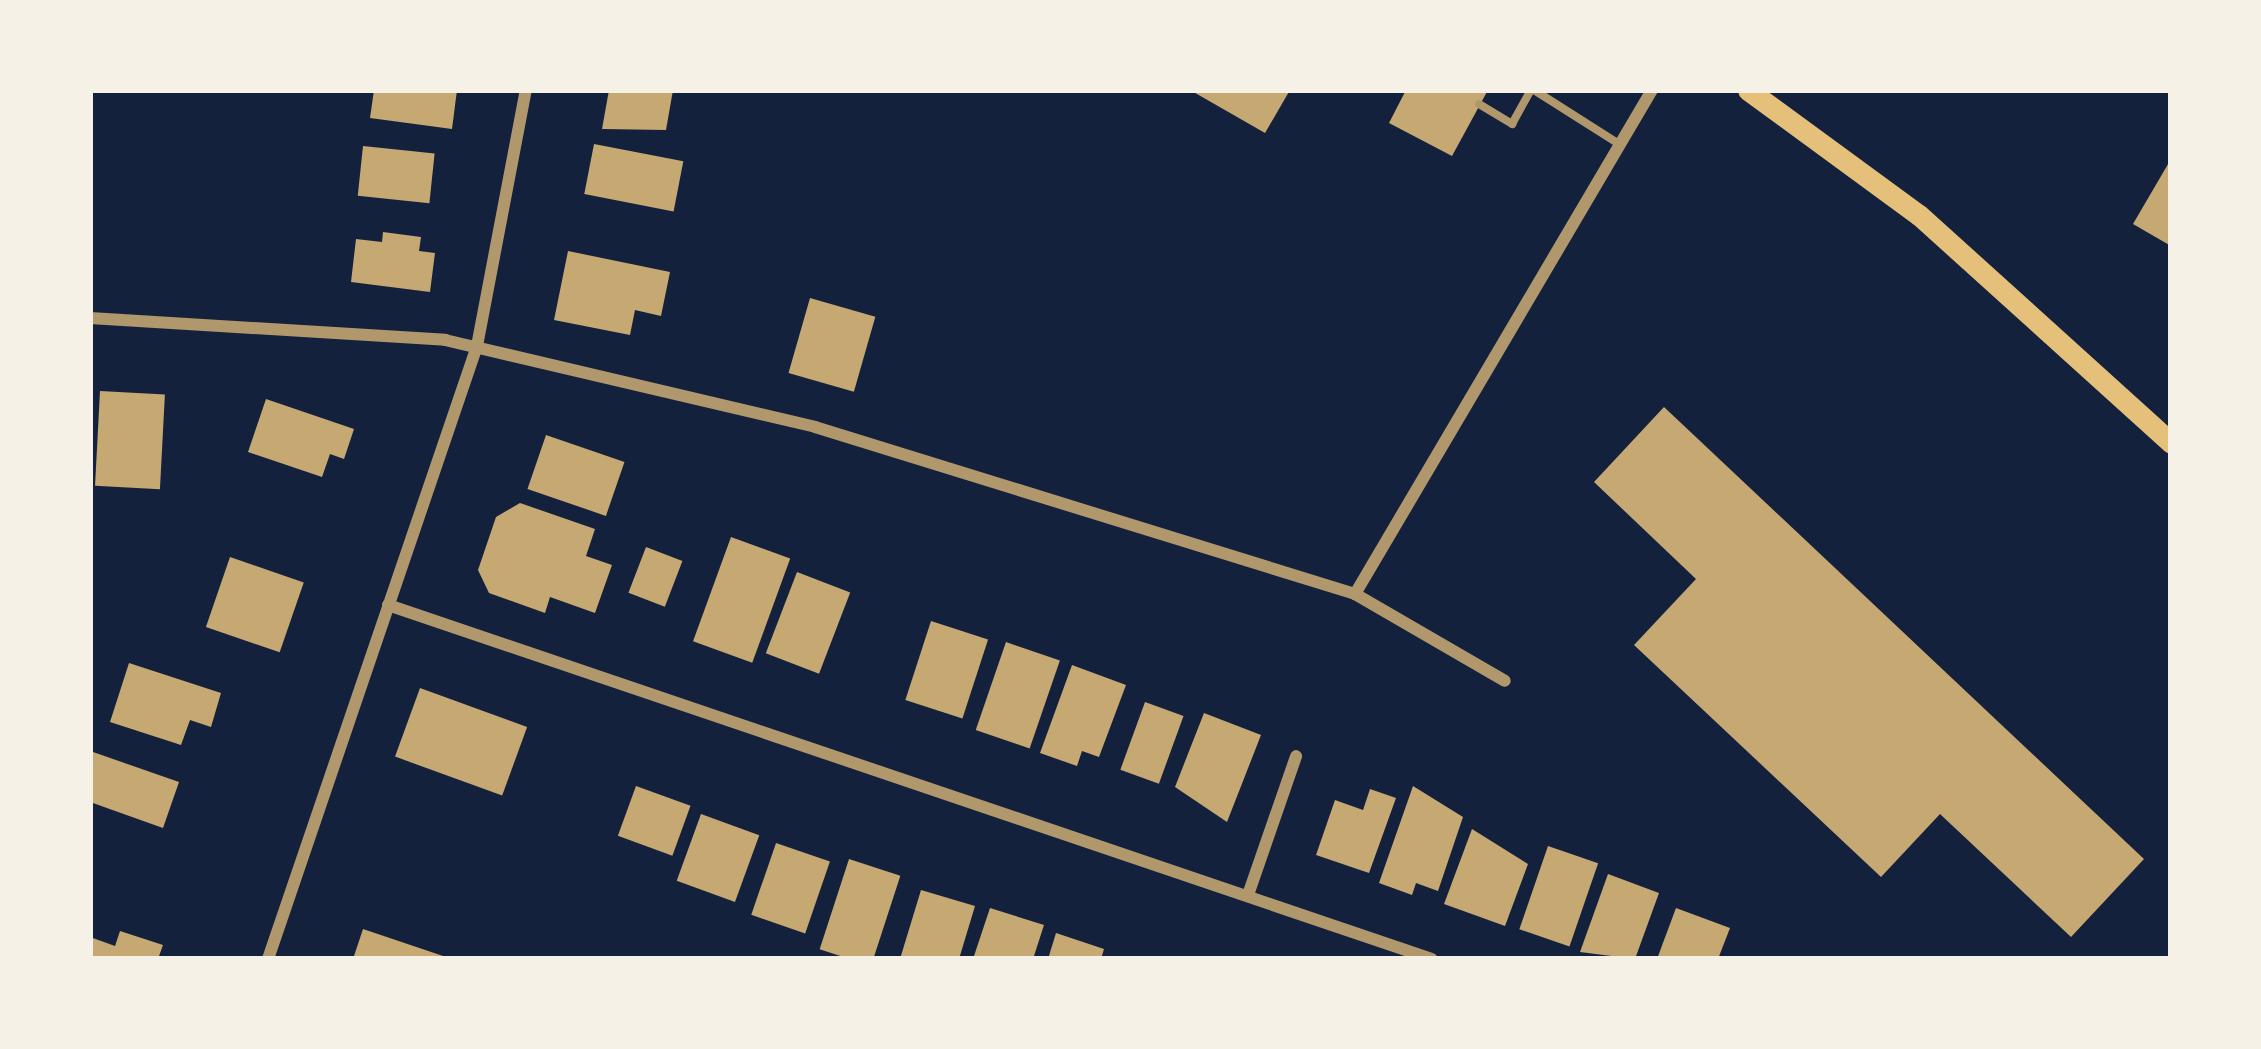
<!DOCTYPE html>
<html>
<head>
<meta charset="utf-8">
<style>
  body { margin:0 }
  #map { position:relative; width:2261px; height:1049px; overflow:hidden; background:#14213d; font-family:"Titillium Web",sans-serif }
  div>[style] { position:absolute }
  .building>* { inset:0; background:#c6a872; transform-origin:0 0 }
  .service>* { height:8px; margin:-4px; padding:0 4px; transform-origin:4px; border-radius:4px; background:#b1986c }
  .minor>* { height:12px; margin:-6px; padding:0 6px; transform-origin:6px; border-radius:6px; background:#b1986c }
  .primary>* { height:21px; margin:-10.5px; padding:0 10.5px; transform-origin:10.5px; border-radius:10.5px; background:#e5c07b }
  span { translate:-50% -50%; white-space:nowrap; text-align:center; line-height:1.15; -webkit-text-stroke:9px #f6f1e7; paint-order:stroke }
  .frame { position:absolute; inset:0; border:93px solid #f6f1e7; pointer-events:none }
</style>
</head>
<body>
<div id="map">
  <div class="building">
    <div style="clip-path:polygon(374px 90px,457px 90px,452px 129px,370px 118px)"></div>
    <div style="clip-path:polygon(609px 90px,673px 90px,666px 130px,602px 129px)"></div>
    <div style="clip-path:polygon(1190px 90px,1290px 90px,1265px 133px)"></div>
    <div style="clip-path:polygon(1406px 90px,1488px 90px,1452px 156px,1389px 123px)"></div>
    <div style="left:594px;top:144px;width:91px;height:51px;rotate:11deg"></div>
    <div style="left:363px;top:146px;width:72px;height:50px;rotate:6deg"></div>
    <div style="clip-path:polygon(2171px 159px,2171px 246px,2133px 224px)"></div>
    <div style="clip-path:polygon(383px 232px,421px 237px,419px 251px,435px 253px,430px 292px,351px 282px,356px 239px,382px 242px)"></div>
    <div style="clip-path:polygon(568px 251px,670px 272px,661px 316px,635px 310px,630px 335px,554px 320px)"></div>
    <div style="left:810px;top:298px;width:68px;height:78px;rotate:16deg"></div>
    <div style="left:100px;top:391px;width:65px;height:95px;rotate:3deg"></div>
    <div style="clip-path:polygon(266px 399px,354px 429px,344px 459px,330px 454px,322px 477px,248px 452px)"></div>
    <div style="clip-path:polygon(1664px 407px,2144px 859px,2071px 937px,1940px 814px,1881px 877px,1634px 645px,1696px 579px,1594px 482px)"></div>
    <div style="left:546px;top:435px;width:83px;height:57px;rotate:19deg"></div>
    <div style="clip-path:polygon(520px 503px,595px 529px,586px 556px,612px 565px,595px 613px,550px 597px,545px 613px,489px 593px,478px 570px,496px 517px)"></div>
    <div style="left:731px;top:537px;width:63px;height:111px;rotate:20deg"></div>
    <div style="left:646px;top:547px;width:39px;height:49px;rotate:21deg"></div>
    <div style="left:230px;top:557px;width:78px;height:74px;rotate:19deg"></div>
    <div style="left:797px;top:572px;width:57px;height:87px;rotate:21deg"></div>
    <div style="left:931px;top:621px;width:60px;height:83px;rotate:18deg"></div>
    <div style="left:1006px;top:642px;width:57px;height:93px;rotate:19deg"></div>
    <div style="clip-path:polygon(129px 663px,221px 693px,211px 727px,190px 720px,181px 745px,110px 722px)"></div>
    <div style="clip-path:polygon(1072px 665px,1126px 685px,1099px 757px,1082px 751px,1077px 766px,1040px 753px)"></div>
    <div style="left:420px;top:688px;width:114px;height:73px;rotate:20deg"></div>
    <div style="left:1145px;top:702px;width:41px;height:72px;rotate:20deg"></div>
    <div style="clip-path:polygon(1204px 713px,1261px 735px,1227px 822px,1175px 787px)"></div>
    <div style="clip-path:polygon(93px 752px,179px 782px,163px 828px,90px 802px)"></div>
    <div style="left:636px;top:786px;width:58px;height:53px;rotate:20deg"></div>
    <div style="clip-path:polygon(1413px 786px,1463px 817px,1438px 891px,1416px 883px,1412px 895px,1379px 883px)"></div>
    <div style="clip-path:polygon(1370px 789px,1396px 798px,1369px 873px,1316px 855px,1335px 800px,1363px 810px)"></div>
    <div style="left:701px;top:814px;width:62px;height:71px;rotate:20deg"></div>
    <div style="clip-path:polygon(1472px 829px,1528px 864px,1505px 926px,1444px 904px)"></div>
    <div style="left:776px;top:843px;width:57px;height:76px;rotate:19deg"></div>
    <div style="left:1548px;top:846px;width:53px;height:88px;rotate:19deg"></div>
    <div style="left:849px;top:859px;width:54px;height:95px;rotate:18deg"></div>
    <div style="clip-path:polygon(1608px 874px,1659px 893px,1635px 959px,1580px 952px)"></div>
    <div style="clip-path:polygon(921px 890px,975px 906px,959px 959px,900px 959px)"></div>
    <div style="clip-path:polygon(990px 908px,1044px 925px,1033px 959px,973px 959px)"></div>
    <div style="clip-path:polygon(1676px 908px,1730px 928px,1718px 959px,1657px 959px)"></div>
    <div style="clip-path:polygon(363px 929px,449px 958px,449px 959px,353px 959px)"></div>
    <div style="clip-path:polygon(120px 931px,163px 945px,158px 959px,90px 959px,90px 937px,115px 946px)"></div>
    <div style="clip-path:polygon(1056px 933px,1104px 949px,1101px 959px,1048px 959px)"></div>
  </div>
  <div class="service">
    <div style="left:1534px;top:90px;width:101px;rotate:32.4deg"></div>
    <div style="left:1479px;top:104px;width:39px;rotate:31deg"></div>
    <div style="left:1512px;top:124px;width:39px;rotate:-61deg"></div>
  </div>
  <div class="minor">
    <div style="left:90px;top:318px;width:356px;rotate:3.5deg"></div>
    <div style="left:445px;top:340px;width:380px;rotate:13.2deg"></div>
    <div style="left:815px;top:427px;width:565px;rotate:17.18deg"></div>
    <div style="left:1355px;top:594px;width:173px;rotate:30.1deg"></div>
    <div style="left:1355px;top:594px;width:585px;rotate:-59.49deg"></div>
    <div style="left:388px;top:605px;width:1102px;rotate:18.73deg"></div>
    <div style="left:1248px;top:895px;width:147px;rotate:-70.9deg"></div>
    <div style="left:268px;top:959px;width:648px;rotate:-71.17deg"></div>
    <div style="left:477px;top:346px;width:261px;rotate:-79.2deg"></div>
  </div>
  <div class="primary">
    <div style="left:1748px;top:90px;width:212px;rotate:36.2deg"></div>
    <div style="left:1919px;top:215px;width:340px;rotate:42.1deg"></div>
  </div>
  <div class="frame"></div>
</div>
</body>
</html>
